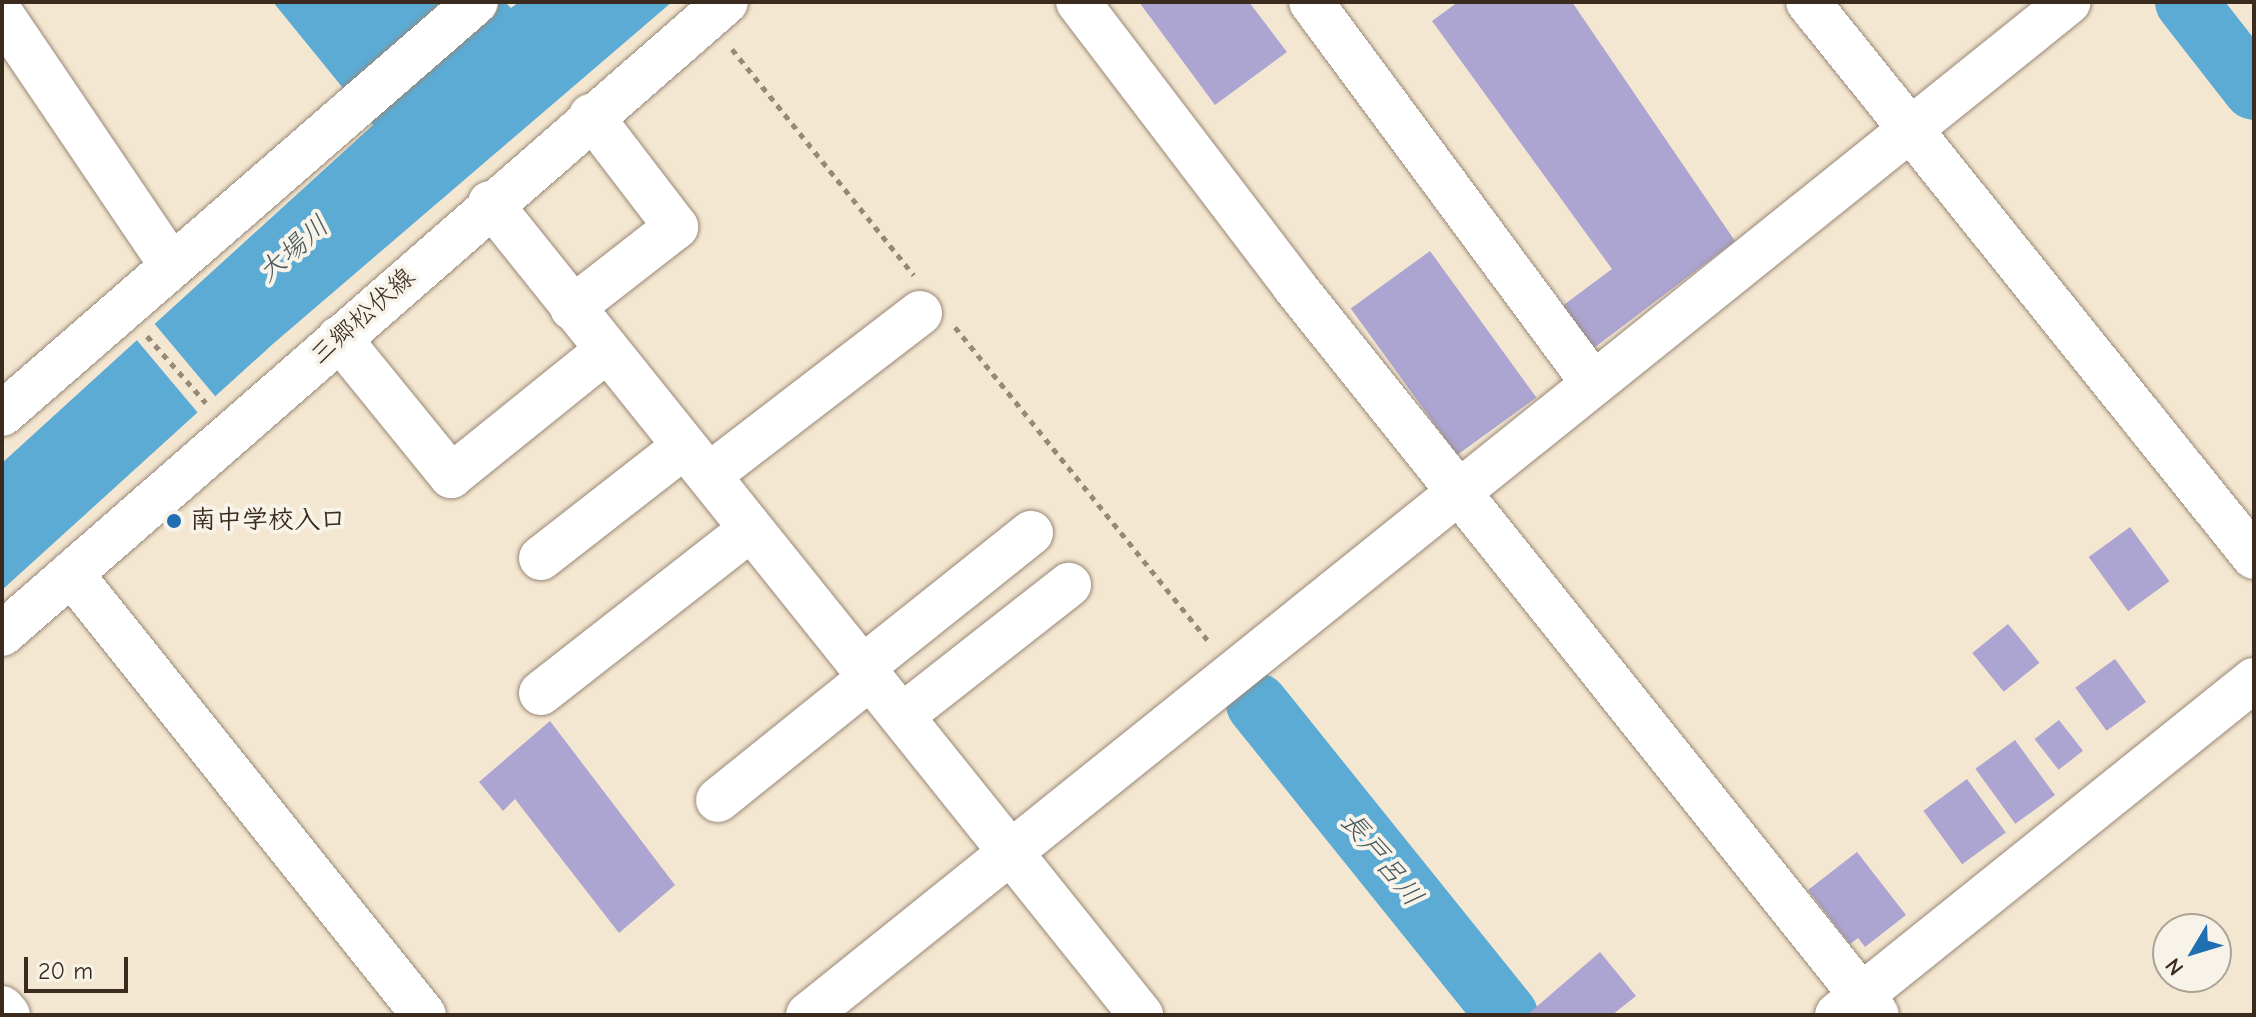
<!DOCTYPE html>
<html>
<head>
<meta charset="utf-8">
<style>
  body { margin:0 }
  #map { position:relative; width:2256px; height:1017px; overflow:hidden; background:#f4e7d1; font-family:"Comic Neue","Klee One",sans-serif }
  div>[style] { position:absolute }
  .water>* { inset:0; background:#5babd5 }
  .pier>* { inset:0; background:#f4e7d1; transform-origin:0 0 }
  .river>* { height:62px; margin:-31px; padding:0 31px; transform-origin:31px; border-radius:31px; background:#5babd5 }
  .building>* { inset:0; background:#aca4d1; transform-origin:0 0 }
  .path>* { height:5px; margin-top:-2.5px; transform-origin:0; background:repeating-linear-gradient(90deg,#988878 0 6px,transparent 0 12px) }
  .roads { filter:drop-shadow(0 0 2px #988878) drop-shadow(0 0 2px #988878) }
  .minor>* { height:44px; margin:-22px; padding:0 22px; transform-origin:22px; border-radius:22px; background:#fff }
  .major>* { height:44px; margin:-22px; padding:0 22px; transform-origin:22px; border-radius:22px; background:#fff }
  .dots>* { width:22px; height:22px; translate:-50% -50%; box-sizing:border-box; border:4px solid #f7f3e8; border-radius:50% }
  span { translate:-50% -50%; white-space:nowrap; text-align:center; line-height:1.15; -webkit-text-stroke:8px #f7f3e8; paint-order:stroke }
  .street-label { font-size:26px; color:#3b2a1e }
  .poi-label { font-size:26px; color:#3b2a1e; font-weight:700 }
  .left { translate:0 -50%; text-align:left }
  .water-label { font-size:28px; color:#46575e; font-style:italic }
  .frame { position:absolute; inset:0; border:4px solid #3b2a1e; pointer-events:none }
  .north { position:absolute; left:2152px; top:913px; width:80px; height:80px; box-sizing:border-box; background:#f7f3e8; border:2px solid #aca397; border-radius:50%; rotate:232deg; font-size:22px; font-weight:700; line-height:32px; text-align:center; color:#3b2a1e }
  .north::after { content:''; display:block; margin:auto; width:28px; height:36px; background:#1f6fb2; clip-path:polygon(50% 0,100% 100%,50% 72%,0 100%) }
  .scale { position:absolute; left:24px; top:957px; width:104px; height:36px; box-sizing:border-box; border:4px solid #3b2a1e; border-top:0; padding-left:10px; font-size:24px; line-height:28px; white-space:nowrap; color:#3b2a1e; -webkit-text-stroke:6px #f7f3e8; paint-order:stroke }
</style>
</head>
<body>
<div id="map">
  <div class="water">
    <div style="clip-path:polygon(273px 2px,505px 2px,511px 8px,519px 2px,672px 2px,274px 343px,2px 590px,2px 463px,373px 125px)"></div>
  </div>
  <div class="pier">
    <div style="left:153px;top:322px;width:102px;height:24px;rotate:50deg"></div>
  </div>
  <div class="river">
    <div style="left:2186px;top:2px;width:110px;rotate:52deg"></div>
    <div style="left:1257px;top:704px;width:399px;rotate:51.2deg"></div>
  </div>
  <div class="building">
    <div style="clip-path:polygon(1139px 2px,1249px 2px,1287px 52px,1215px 105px)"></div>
    <div style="clip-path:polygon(1458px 2px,1572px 2px,1735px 241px,1578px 360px,1546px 318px,1612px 269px,1432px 21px)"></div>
    <div style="left:1430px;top:251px;width:181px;height:98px;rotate:54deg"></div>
    <div style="left:2130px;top:527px;width:67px;height:51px;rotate:54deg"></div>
    <div style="left:2008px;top:624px;width:50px;height:46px;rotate:51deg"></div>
    <div style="left:2115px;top:659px;width:53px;height:49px;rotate:54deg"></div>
    <div style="left:2059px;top:720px;width:39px;height:31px;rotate:52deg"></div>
    <div style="clip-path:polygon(550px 721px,675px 885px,619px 933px,515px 799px,503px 811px,479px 782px)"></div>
    <div style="left:2015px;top:740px;width:68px;height:49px;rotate:54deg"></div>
    <div style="left:1967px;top:779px;width:66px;height:54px;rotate:54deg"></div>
    <div style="clip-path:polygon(1857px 852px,1906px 915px,1865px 947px,1858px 938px,1850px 944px,1808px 890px)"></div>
    <div style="clip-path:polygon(1600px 952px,1636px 996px,1612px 1015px,1527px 1015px)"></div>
  </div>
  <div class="path">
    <div style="left:732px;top:49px;width:290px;rotate:51.2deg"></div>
    <div style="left:955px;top:327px;width:406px;rotate:51.1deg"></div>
    <div style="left:147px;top:336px;width:89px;rotate:48.6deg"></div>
  </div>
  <div class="roads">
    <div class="minor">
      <div style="left:1078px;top:2px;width:357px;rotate:52.7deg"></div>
      <div style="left:1294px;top:286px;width:933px;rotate:51.35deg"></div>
      <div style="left:1311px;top:2px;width:474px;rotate:53.5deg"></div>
      <div style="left:1808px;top:2px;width:712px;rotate:51.21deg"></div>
      <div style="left:2px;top:15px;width:302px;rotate:55.9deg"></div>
      <div style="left:490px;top:203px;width:1041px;rotate:51.28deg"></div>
      <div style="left:572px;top:308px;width:132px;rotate:-37.9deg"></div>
      <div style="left:676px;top:227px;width:140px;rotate:-127.4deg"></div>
      <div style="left:339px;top:338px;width:178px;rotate:50.9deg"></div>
      <div style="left:451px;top:476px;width:201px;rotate:-38.9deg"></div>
      <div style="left:2px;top:414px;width:628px;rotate:-41deg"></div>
      <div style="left:709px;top:475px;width:266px;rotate:-37.5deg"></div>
      <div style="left:541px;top:558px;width:182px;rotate:-37.9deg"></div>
      <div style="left:73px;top:576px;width:562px;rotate:51.36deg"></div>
      <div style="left:863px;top:667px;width:215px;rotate:-38.6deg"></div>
      <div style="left:541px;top:693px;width:266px;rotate:-38deg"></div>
      <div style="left:903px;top:715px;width:211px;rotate:-38.1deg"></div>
      <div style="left:718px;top:800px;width:196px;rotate:-38.8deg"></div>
      <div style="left:2px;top:1008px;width:9px;rotate:49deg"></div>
      <div style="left:808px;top:1015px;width:1617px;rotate:-38.78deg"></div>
      <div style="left:1837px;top:1015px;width:535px;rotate:-38.78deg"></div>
    </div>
    <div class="major">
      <div style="left:2px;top:634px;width:961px;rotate:-41.12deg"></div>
    </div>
  </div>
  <div class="dots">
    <div style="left:174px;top:521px;background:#1f6fb2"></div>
  </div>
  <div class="street-label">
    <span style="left:363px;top:317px;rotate:-42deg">三郷松伏線</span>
  </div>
  <div class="poi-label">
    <span class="left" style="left:190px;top:521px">南中学校入口</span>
  </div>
  <div class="water-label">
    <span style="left:293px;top:249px;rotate:-41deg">大場川</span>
    <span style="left:1382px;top:859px;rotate:51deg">長戸呂川</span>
  </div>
  <div class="frame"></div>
  <div class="north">N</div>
  <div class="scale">20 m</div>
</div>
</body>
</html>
